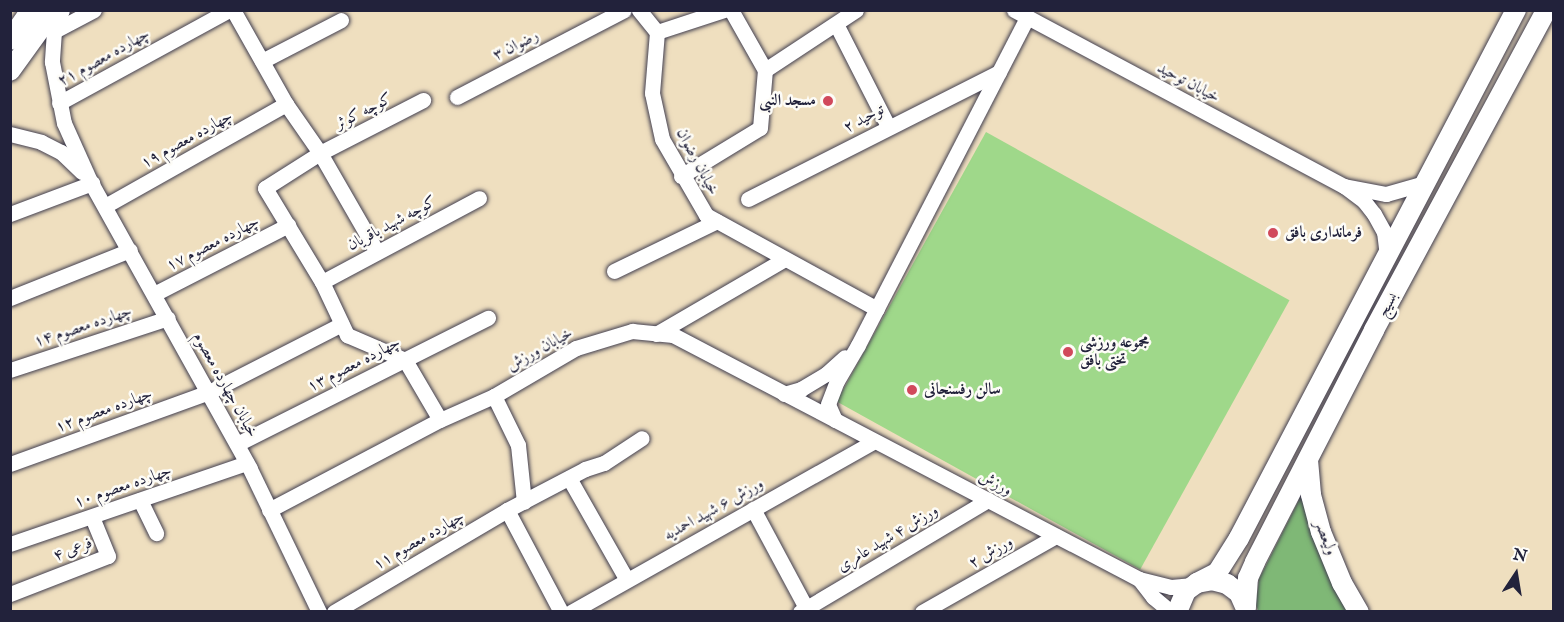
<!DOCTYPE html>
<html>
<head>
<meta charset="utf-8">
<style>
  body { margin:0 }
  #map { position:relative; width:1564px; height:622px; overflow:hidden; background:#efdfbf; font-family:"IM FELL English",Amiri,serif }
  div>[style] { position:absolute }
  .green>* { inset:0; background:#9fd88a; transform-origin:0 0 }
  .forest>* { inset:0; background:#7fb876 }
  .roads { filter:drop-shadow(0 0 2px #413e4f) drop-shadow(0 0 2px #413e4f) }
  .minor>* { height:15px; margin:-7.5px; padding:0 7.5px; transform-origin:7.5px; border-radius:7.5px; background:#fff }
  .major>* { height:20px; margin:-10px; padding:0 10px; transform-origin:10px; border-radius:10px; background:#fff }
  .dots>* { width:16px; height:16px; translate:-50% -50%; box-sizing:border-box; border:3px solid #fdfcf7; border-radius:50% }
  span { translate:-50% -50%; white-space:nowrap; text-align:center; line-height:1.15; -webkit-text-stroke:5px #fdfcf7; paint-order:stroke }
  .street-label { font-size:16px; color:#22223b }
  .poi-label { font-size:16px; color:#22223b; font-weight:700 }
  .right { translate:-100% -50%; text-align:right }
  .left { translate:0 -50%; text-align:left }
  .frame { position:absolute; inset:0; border:12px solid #22223b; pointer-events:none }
  .north { position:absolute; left:1486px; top:544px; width:60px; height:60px; -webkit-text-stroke:4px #fdfcf7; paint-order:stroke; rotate:12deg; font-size:16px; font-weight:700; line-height:24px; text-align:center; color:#22223b }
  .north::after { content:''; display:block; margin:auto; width:21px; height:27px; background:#22223b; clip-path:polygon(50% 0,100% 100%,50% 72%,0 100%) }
</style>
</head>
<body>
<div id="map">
  <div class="green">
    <div style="left:986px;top:132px;width:347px;height:308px;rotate:29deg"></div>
  </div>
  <div class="forest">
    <div style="clip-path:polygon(1302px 494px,1356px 611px,1258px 611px,1256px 604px,1259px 579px)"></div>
  </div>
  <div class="roads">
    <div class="minor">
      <div style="left:62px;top:10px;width:22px;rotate:111deg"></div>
      <div style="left:54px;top:31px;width:31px;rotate:94deg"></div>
      <div style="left:52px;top:62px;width:62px;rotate:78.9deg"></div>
      <div style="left:64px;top:123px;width:64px;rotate:65.9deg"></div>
      <div style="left:90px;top:181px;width:329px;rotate:60.9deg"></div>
      <div style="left:250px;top:469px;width:159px;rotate:64.2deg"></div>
      <div style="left:233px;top:10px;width:108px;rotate:60.6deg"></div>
      <div style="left:286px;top:104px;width:60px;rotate:55.2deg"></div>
      <div style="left:320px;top:153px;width:116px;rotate:-27.2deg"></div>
      <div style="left:639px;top:10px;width:28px;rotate:51deg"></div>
      <div style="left:657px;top:32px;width:61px;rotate:94.7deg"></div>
      <div style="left:652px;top:93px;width:47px;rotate:77.7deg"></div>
      <div style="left:662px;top:139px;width:88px;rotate:59.9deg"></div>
      <div style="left:706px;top:215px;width:195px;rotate:28.8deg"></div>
      <div style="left:731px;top:10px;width:69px;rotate:60.5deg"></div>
      <div style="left:1014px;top:10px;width:374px;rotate:28.1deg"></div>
      <div style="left:836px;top:24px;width:114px;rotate:63deg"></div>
      <div style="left:54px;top:31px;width:45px;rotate:-27.7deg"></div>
      <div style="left:657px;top:32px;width:71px;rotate:-18.2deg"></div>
      <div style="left:262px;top:61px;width:89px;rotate:-27.4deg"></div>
      <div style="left:457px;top:97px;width:188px;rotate:-27.5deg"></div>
      <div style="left:59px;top:103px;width:194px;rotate:-28.7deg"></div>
      <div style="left:10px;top:134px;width:32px;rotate:14deg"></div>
      <div style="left:41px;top:142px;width:22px;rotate:27deg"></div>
      <div style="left:61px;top:152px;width:29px;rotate:44deg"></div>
      <div style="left:681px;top:176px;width:92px;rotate:-31.3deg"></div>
      <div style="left:760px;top:128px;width:58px;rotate:-85.1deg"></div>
      <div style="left:765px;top:70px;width:109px;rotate:-33.4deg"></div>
      <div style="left:748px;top:199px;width:281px;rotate:-26.8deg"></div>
      <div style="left:105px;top:206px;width:208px;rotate:-29.4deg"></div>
      <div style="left:10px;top:214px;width:88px;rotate:-20.7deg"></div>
      <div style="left:377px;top:252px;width:114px;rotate:-119.9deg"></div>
      <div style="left:320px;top:153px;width:65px;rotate:147.5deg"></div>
      <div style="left:265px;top:188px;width:110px;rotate:58.8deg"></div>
      <div style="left:322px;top:282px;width:59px;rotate:64.7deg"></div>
      <div style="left:347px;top:335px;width:63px;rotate:23.3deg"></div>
      <div style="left:405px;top:360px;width:69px;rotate:59.7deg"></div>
      <div style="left:1387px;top:256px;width:24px;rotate:-97deg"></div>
      <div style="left:1384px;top:232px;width:21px;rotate:-119deg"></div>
      <div style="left:1374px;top:214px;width:16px;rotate:-128deg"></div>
      <div style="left:1364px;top:201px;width:25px;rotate:-143deg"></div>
      <div style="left:1344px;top:186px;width:43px;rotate:10.8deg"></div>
      <div style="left:1386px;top:194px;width:41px;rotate:-15.8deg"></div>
      <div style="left:614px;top:271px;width:114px;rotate:-25.9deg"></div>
      <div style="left:322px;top:282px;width:178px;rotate:-28.1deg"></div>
      <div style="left:154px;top:294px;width:151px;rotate:-27.2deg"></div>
      <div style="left:10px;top:298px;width:129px;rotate:-21.8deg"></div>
      <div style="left:656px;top:334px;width:149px;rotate:-30.2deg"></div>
      <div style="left:10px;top:370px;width:166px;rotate:-18.2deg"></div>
      <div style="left:784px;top:394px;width:18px;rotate:-16deg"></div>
      <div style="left:801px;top:389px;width:29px;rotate:-31deg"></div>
      <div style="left:826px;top:374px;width:25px;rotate:-42deg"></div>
      <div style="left:494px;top:396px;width:55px;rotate:63.9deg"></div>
      <div style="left:518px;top:445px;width:57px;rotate:84deg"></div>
      <div style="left:835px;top:420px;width:17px;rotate:-114deg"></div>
      <div style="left:828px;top:404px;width:25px;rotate:-69deg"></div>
      <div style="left:837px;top:381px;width:42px;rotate:-59.7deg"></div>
      <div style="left:858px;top:345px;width:369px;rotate:-62.7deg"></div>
      <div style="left:237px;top:444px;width:281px;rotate:-26.7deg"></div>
      <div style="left:10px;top:464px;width:212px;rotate:-19.9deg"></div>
      <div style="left:209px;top:392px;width:149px;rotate:-27.1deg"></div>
      <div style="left:569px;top:478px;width:117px;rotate:60.4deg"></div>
      <div style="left:140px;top:500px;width:37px;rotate:64deg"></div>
      <div style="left:753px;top:509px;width:112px;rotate:61.8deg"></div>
      <div style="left:269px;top:510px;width:193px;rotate:-27.8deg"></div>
      <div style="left:440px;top:420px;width:59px;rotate:-24deg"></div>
      <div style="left:494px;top:396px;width:95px;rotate:-30.3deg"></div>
      <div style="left:576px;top:348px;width:59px;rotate:-16.9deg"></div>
      <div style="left:632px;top:331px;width:41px;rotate:5.6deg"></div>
      <div style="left:673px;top:335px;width:526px;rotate:27.64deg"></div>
      <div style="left:1139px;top:579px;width:33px;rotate:14deg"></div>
      <div style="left:1171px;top:587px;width:22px;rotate:-5deg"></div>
      <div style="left:507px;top:510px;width:115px;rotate:62.1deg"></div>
      <div style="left:10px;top:544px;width:250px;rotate:-18.9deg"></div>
      <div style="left:1139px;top:579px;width:23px;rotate:52deg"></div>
      <div style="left:1153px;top:597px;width:23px;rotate:40deg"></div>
      <div style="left:10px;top:594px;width:105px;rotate:-21.2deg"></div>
      <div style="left:108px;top:556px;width:42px;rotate:-112.3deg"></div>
      <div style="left:334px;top:612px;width:201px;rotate:-30.5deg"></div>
      <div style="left:507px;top:510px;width:88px;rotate:-27.7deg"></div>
      <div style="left:585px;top:469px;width:20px;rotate:-18deg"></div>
      <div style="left:604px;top:463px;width:45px;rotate:-33.3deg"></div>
      <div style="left:571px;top:612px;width:348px;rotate:-29.4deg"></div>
      <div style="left:800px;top:612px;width:219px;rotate:-30.8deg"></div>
      <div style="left:922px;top:612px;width:154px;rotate:-29.6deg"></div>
    </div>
    <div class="major">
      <div style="left:10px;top:40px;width:37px;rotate:-55deg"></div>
      <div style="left:10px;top:71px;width:75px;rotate:-54.2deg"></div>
      <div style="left:1308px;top:460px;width:35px;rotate:85deg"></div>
      <div style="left:1311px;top:495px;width:38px;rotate:75deg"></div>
      <div style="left:1321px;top:532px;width:55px;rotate:67.6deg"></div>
      <div style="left:1342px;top:583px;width:34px;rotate:60deg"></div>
      <div style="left:1197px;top:583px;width:22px;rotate:-27deg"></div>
      <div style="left:1217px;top:573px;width:41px;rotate:-57.8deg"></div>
      <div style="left:1239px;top:538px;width:596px;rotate:-62.32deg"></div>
      <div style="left:1246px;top:606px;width:28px;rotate:-86deg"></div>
      <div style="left:1248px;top:578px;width:17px;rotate:-66deg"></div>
      <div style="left:1255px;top:562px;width:261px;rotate:-62.8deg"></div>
      <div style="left:1374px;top:330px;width:363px;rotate:-61.7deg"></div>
      <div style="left:1177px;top:612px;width:23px;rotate:-67deg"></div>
      <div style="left:1186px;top:591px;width:14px;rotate:-36deg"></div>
      <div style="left:1197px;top:583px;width:15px;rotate:-11deg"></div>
      <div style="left:1212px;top:580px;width:16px;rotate:15deg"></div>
      <div style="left:1227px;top:584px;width:15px;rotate:37deg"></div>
      <div style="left:1239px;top:593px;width:17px;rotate:66deg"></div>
    </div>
  </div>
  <div class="dots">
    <div style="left:828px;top:101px;background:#d1495b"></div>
    <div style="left:1273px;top:233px;background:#d1495b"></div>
    <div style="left:1068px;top:352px;background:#d1495b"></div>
    <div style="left:912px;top:390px;background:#d1495b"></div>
  </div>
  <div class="street-label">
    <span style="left:516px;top:46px;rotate:-27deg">رضوان ۳</span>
    <span style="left:104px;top:58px;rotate:-29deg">چهارده معصوم ۲۱</span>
    <span style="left:1188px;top:83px;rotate:28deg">خیابان توحید</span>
    <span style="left:364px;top:112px;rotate:-27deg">کوچه کوثر</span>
    <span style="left:864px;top:119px;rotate:-28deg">توحید ۲</span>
    <span style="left:187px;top:140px;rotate:-29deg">چهارده معصوم ۱۹</span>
    <span style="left:697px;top:162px;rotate:62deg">خیابان رضوان</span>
    <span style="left:392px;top:224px;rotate:-28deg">کوچه شهید باقریان</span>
    <span style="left:213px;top:244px;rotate:-27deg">چهارده معصوم ۱۷</span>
    <span style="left:1388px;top:305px;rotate:-61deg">بسیج</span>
    <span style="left:83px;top:327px;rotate:-18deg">چهارده معصوم ۱۴</span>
    <span style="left:540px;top:350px;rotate:-29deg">خیابان ورزش</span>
    <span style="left:354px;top:365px;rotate:-27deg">چهارده معصوم ۱۳</span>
    <span style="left:225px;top:385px;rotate:61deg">خیابان چهارده معصوم</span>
    <span style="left:104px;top:411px;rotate:-20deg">چهارده معصوم ۱۲</span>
    <span style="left:995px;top:484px;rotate:28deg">ورزش</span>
    <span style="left:123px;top:487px;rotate:-19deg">چهارده معصوم ۱۰</span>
    <span style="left:714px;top:510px;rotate:-29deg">ورزش ۶ شهید احمدیه</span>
    <span style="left:1325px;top:538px;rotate:70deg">ولیعصر</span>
    <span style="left:888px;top:539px;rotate:-31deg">ورزش ۴ شهید عامری</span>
    <span style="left:419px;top:541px;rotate:-30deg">چهارده معصوم ۱۱</span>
    <span style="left:73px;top:550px;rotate:-21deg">فرعی ۴</span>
    <span style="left:991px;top:553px;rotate:-30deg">ورزش ۲</span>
  </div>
  <div class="poi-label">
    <span class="right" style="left:816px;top:101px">مسجد النبی</span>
    <span class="left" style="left:1285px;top:233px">فرمانداری بافق</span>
    <span class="left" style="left:1080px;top:352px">مجموعه ورزشی<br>تختی بافق</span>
    <span class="left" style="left:924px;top:390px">سالن رفسنجانی</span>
  </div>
  <div class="frame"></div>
  <div class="north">N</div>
</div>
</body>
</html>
